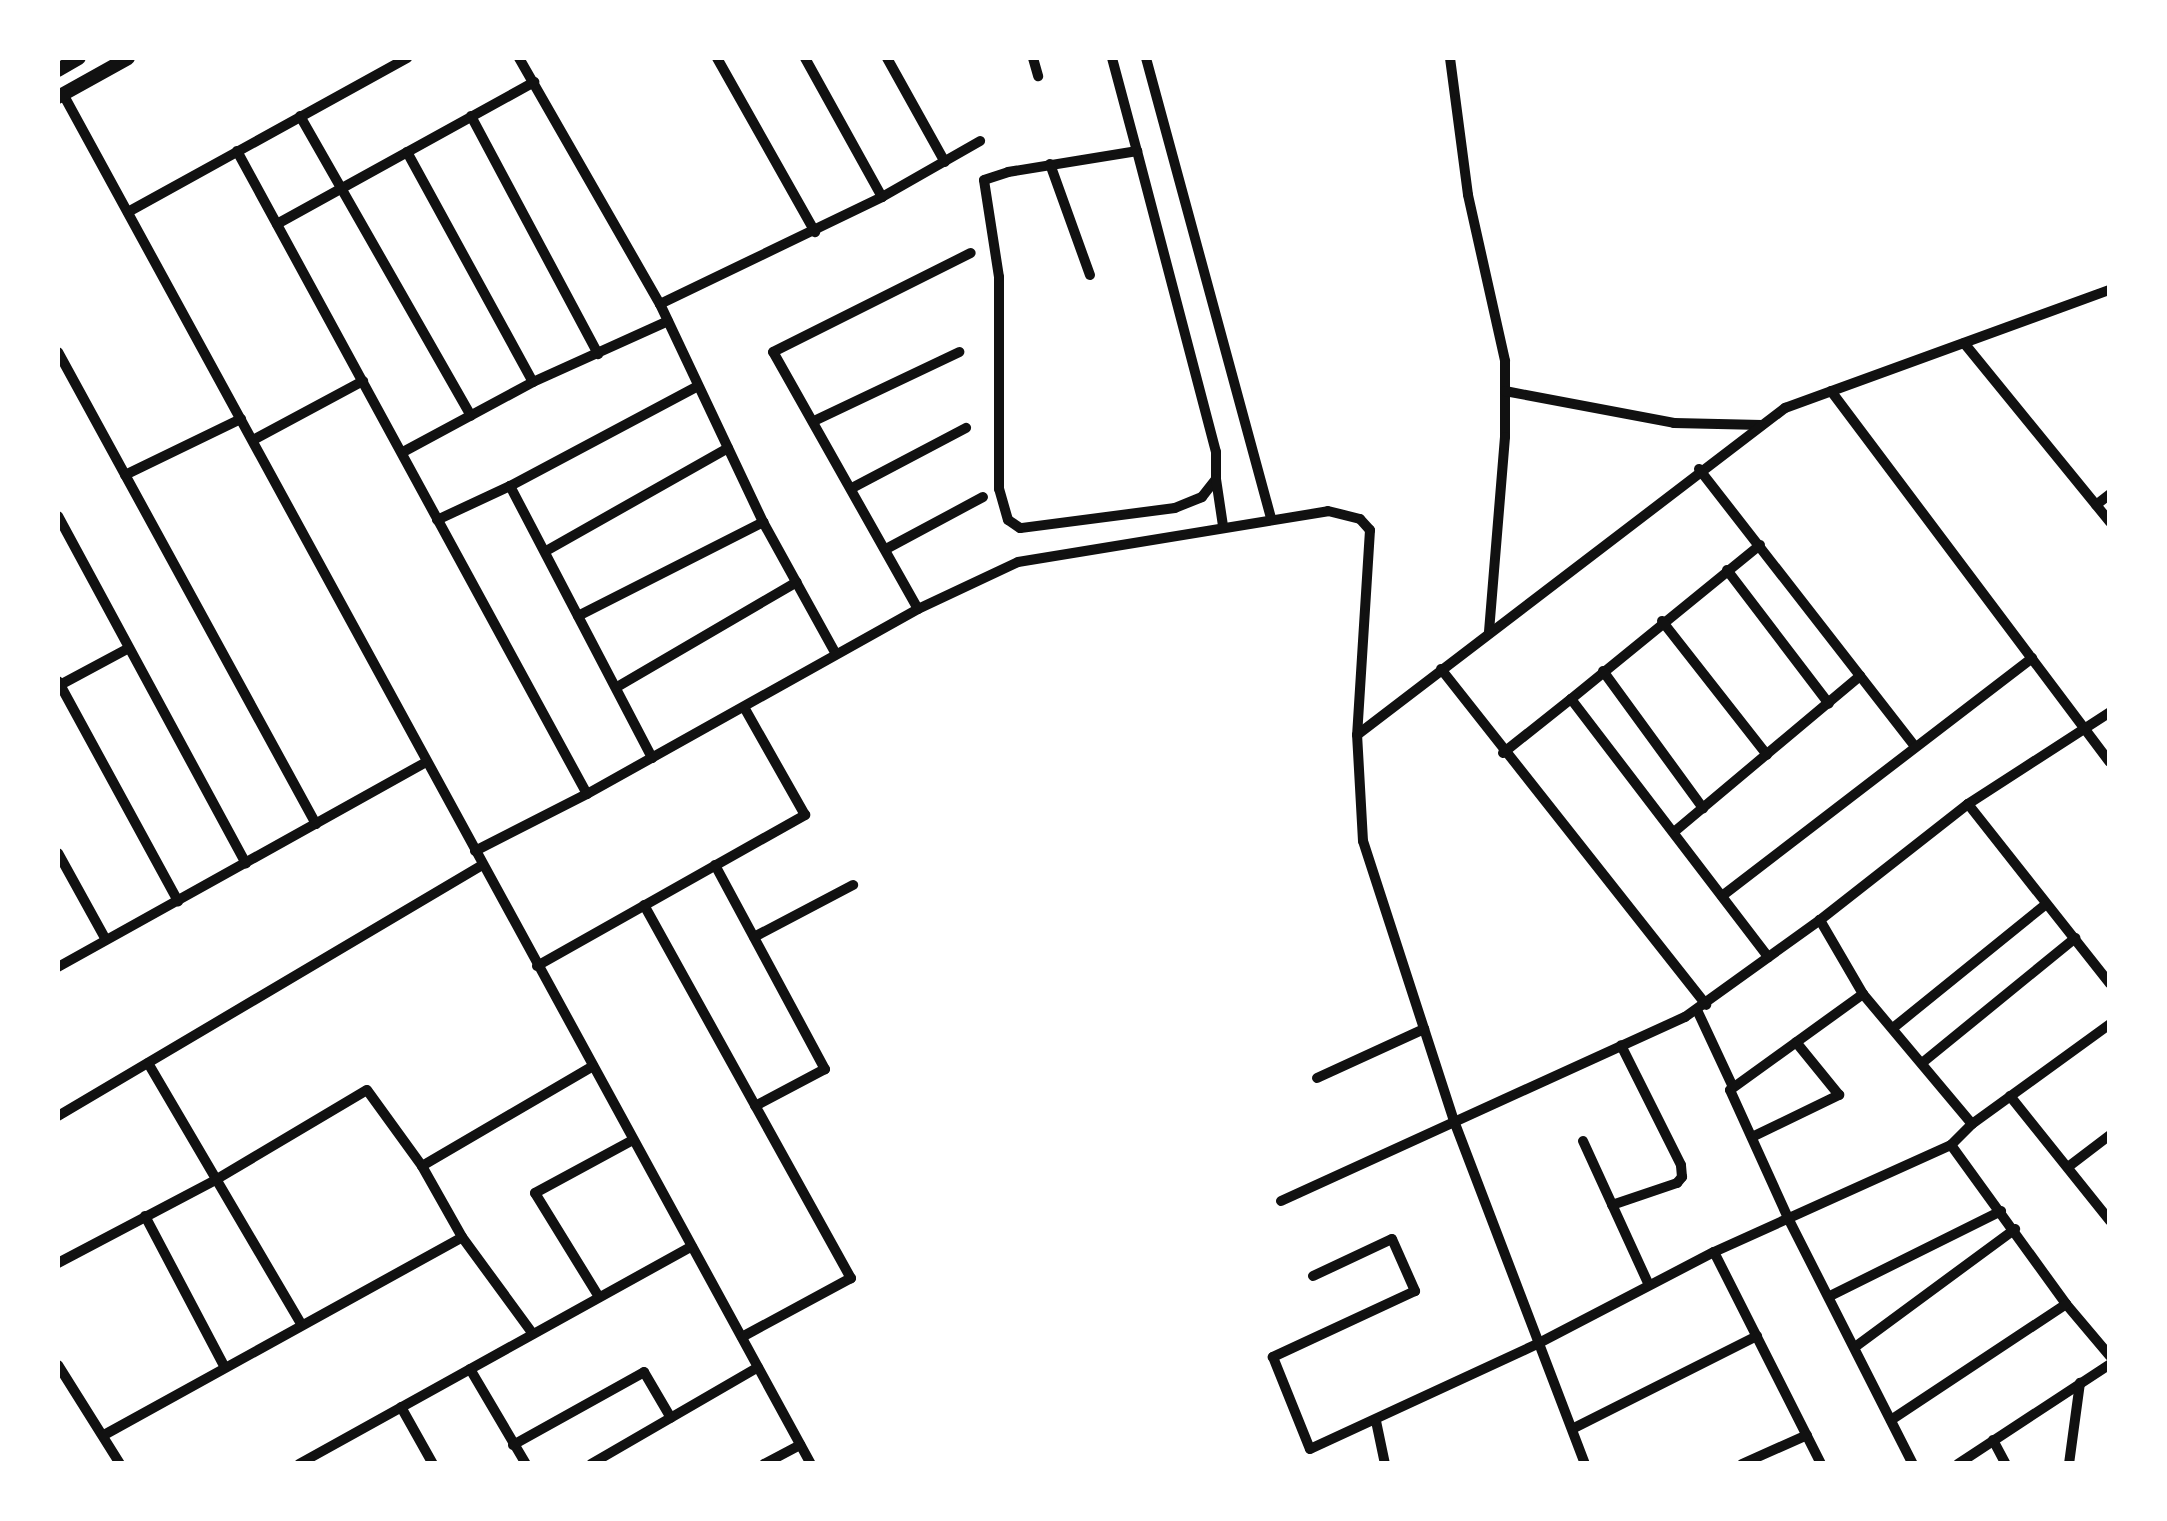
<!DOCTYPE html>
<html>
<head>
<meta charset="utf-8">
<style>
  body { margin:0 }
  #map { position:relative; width:2167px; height:1521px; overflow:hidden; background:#fff; font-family:"PT Sans",sans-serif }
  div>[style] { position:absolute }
  .minor>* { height:10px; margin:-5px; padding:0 5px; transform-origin:5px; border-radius:5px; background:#111 }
  .tertiary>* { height:14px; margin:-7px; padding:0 7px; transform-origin:7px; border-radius:7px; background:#111 }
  span { translate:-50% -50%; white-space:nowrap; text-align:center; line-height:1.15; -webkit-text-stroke:8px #fff; paint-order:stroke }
  .frame { position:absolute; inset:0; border:60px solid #fff; pointer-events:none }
</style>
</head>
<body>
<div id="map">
  <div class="minor">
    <div style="left:519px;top:58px;width:284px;rotate:60.2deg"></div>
    <div style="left:660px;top:304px;width:241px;rotate:64.7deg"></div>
    <div style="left:763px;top:522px;width:151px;rotate:61.1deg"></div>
    <div style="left:717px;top:58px;width:200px;rotate:60.6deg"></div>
    <div style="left:805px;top:58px;width:159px;rotate:61deg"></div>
    <div style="left:887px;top:58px;width:119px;rotate:60.9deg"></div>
    <div style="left:1033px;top:58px;width:19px;rotate:74deg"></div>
    <div style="left:1112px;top:58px;width:96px;rotate:75deg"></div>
    <div style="left:1137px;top:151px;width:311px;rotate:75.3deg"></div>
    <div style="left:1216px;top:452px;width:27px;rotate:90deg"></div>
    <div style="left:1216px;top:479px;width:23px;rotate:128deg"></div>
    <div style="left:1202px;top:497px;width:29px;rotate:158deg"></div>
    <div style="left:1175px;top:508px;width:156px;rotate:172.6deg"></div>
    <div style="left:1020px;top:528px;width:14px;rotate:-146deg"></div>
    <div style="left:1008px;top:520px;width:32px;rotate:-106deg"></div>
    <div style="left:999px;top:489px;width:212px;rotate:-90deg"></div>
    <div style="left:999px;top:277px;width:98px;rotate:-98.8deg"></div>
    <div style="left:984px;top:180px;width:25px;rotate:-18deg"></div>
    <div style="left:1008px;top:172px;width:131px;rotate:-9.2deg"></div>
    <div style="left:1146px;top:58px;width:478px;rotate:74.8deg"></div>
    <div style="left:1450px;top:58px;width:138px;rotate:82.5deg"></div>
    <div style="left:1468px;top:195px;width:170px;rotate:77.4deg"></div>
    <div style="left:1505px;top:361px;width:76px;rotate:90deg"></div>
    <div style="left:1505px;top:437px;width:197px;rotate:94.7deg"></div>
    <div style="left:63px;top:94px;width:1561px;rotate:61.37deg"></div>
    <div style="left:300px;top:116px;width:345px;rotate:60.3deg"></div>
    <div style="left:471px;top:116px;width:270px;rotate:61.9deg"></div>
    <div style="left:237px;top:151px;width:732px;rotate:61.44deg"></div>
    <div style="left:407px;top:152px;width:262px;rotate:61.3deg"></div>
    <div style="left:1050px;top:164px;width:118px;rotate:70.2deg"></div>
    <div style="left:128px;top:212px;width:319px;rotate:-28.9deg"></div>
    <div style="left:277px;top:224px;width:294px;rotate:-28.9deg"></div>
    <div style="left:660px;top:304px;width:246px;rotate:-25.7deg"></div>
    <div style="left:882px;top:197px;width:113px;rotate:-29.7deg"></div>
    <div style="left:1964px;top:343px;width:231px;rotate:50.8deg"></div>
    <div style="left:58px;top:352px;width:538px;rotate:61.34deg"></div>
    <div style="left:1505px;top:391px;width:172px;rotate:10.7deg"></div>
    <div style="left:1674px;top:423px;width:88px;rotate:1.3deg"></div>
    <div style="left:1831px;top:391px;width:464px;rotate:53.1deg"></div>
    <div style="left:814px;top:421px;width:161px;rotate:-25.4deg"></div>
    <div style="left:253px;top:440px;width:125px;rotate:-28.2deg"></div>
    <div style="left:403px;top:452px;width:148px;rotate:-28.3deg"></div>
    <div style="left:533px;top:382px;width:148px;rotate:-24.3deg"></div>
    <div style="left:1699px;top:469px;width:351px;rotate:52.1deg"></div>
    <div style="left:125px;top:475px;width:129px;rotate:-25.8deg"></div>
    <div style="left:1216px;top:479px;width:48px;rotate:81.5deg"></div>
    <div style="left:510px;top:486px;width:213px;rotate:-28deg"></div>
    <div style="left:852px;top:488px;width:129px;rotate:-27.8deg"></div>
    <div style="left:2096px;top:505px;width:18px;rotate:-38deg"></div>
    <div style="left:58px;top:516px;width:395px;rotate:61.6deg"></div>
    <div style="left:437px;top:520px;width:81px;rotate:-25deg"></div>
    <div style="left:510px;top:486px;width:307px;rotate:62.4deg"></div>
    <div style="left:1760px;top:545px;width:244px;rotate:140.8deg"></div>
    <div style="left:1571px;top:699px;width:325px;rotate:52.6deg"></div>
    <div style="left:886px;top:549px;width:110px;rotate:-28.2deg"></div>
    <div style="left:546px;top:551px;width:209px;rotate:-29.5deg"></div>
    <div style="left:1727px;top:570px;width:168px;rotate:52.7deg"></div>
    <div style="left:918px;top:609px;width:295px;rotate:-119.4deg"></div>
    <div style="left:773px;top:352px;width:221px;rotate:-26.6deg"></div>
    <div style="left:578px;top:616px;width:208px;rotate:-26.9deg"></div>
    <div style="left:1662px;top:621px;width:170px;rotate:51.9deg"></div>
    <div style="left:1441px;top:669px;width:428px;rotate:51.7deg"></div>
    <div style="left:1603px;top:671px;width:170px;rotate:53.9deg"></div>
    <div style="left:58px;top:681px;width:251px;rotate:61.4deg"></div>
    <div style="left:60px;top:685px;width:78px;rotate:-28.2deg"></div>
    <div style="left:617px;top:687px;width:208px;rotate:-30.3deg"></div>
    <div style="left:1503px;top:753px;width:87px;rotate:-38.5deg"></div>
    <div style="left:1968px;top:804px;width:229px;rotate:51.7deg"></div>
    <div style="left:1674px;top:832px;width:243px;rotate:-40deg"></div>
    <div style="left:475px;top:851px;width:126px;rotate:-27deg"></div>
    <div style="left:587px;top:794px;width:379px;rotate:-29.2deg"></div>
    <div style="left:918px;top:609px;width:110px;rotate:-25.2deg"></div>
    <div style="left:1018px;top:562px;width:314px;rotate:-9.3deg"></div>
    <div style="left:1328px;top:511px;width:33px;rotate:14deg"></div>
    <div style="left:1360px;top:519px;width:15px;rotate:48deg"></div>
    <div style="left:1370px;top:530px;width:205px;rotate:93.6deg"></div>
    <div style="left:58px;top:853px;width:99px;rotate:61.1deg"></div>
    <div style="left:715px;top:865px;width:232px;rotate:61.7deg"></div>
    <div style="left:825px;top:1069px;width:79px;rotate:152.1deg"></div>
    <div style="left:1722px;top:896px;width:391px;rotate:-37.5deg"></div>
    <div style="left:644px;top:905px;width:427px;rotate:61deg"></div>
    <div style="left:851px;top:1278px;width:124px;rotate:151.6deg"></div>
    <div style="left:754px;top:937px;width:112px;rotate:-27.7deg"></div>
    <div style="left:537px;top:966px;width:308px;rotate:-29.4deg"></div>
    <div style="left:805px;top:815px;width:124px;rotate:-119.5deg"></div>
    <div style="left:58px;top:967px;width:421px;rotate:-29.1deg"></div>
    <div style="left:1863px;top:994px;width:164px;rotate:144.2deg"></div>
    <div style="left:1730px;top:1090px;width:141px;rotate:65.6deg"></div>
    <div style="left:1788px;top:1218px;width:276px;rotate:63.1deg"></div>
    <div style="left:1697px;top:1010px;width:83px;rotate:65deg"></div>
    <div style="left:1893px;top:1028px;width:197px;rotate:-39deg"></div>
    <div style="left:148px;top:1063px;width:303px;rotate:59.6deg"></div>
    <div style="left:1922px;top:1063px;width:198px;rotate:-39.2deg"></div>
    <div style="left:1317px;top:1078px;width:118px;rotate:-24.6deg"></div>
    <div style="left:2010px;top:1096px;width:160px;rotate:51.3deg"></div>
    <div style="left:58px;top:1116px;width:493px;rotate:-30.6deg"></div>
    <div style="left:1972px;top:1124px;width:170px;rotate:-130deg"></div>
    <div style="left:1863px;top:994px;width:86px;rotate:-120.2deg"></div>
    <div style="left:1820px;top:920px;width:188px;rotate:-38.1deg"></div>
    <div style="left:1968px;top:804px;width:169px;rotate:-32.9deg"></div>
    <div style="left:1752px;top:1137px;width:97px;rotate:-25.8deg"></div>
    <div style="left:1839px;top:1095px;width:68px;rotate:-129.1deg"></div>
    <div style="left:1583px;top:1141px;width:158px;rotate:65.4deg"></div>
    <div style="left:1951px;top:1145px;width:30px;rotate:-45deg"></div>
    <div style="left:1972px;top:1124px;width:170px;rotate:-35.9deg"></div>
    <div style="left:422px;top:1166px;width:198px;rotate:-30.3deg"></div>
    <div style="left:2068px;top:1167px;width:53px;rotate:-37.3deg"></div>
    <div style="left:1281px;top:1201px;width:444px;rotate:-24.5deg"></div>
    <div style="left:1685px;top:1017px;width:166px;rotate:-35.7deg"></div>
    <div style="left:1612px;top:1205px;width:69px;rotate:-18.7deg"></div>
    <div style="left:1677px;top:1183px;width:8px;rotate:-50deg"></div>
    <div style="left:1682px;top:1177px;width:12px;rotate:-95deg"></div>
    <div style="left:1681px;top:1165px;width:134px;rotate:-116.6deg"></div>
    <div style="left:145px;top:1216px;width:170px;rotate:62.2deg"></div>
    <div style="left:1714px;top:1252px;width:237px;rotate:63.2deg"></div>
    <div style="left:58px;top:1263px;width:180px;rotate:-27.8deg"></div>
    <div style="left:217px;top:1179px;width:174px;rotate:-30.7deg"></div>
    <div style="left:367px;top:1090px;width:94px;rotate:54.1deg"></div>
    <div style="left:422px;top:1166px;width:81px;rotate:60.6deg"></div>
    <div style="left:462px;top:1237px;width:120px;rotate:53.8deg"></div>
    <div style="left:1313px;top:1276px;width:87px;rotate:-25.1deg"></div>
    <div style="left:1392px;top:1239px;width:57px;rotate:66.1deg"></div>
    <div style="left:1415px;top:1291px;width:157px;rotate:155.1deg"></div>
    <div style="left:1273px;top:1357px;width:99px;rotate:68.1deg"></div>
    <div style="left:1310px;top:1449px;width:252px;rotate:-24.8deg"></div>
    <div style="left:1539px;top:1343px;width:197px;rotate:-27.5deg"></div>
    <div style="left:1714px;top:1252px;width:260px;rotate:-24.3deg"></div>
    <div style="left:1951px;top:1145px;width:196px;rotate:54.1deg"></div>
    <div style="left:2066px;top:1304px;width:68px;rotate:49.8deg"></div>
    <div style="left:1830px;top:1296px;width:191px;rotate:-26.4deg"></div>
    <div style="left:599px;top:1297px;width:122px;rotate:-121.6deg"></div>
    <div style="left:535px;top:1193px;width:111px;rotate:-28.4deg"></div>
    <div style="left:1855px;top:1347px;width:199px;rotate:-36.4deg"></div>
    <div style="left:58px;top:1365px;width:117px;rotate:57.9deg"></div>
    <div style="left:470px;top:1369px;width:110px;rotate:59.5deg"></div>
    <div style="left:401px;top:1407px;width:65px;rotate:60.7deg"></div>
    <div style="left:1891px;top:1420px;width:210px;rotate:-33.5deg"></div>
    <div style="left:1376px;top:1421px;width:44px;rotate:78.2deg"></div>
    <div style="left:1574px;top:1428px;width:205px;rotate:-26.7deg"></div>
    <div style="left:104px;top:1435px;width:409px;rotate:-28.9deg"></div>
    <div style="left:1993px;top:1440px;width:27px;rotate:62deg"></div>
    <div style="left:513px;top:1445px;width:150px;rotate:-29.1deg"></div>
    <div style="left:644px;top:1372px;width:53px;rotate:59.6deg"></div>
    <div style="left:299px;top:1464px;width:449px;rotate:-29deg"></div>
    <div style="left:591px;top:1464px;width:193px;rotate:-30.1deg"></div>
    <div style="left:764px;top:1464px;width:41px;rotate:-27.8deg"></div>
    <div style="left:1585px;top:1464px;width:367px;rotate:-110.9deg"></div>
    <div style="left:1454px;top:1121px;width:294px;rotate:-108deg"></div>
    <div style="left:1363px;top:841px;width:106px;rotate:-93.2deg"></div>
    <div style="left:1357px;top:735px;width:539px;rotate:-37.38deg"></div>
    <div style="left:1785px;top:408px;width:346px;rotate:-20deg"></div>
    <div style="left:1742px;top:1464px;width:71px;rotate:-24deg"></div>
    <div style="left:1958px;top:1464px;width:182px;rotate:-33.3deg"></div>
    <div style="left:2069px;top:1464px;width:82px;rotate:-82.3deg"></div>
  </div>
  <div class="tertiary">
    <div style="left:58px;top:70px;width:24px;rotate:-30deg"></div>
    <div style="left:58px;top:97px;width:80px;rotate:-29.1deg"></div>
  </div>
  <div class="frame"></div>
</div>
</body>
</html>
